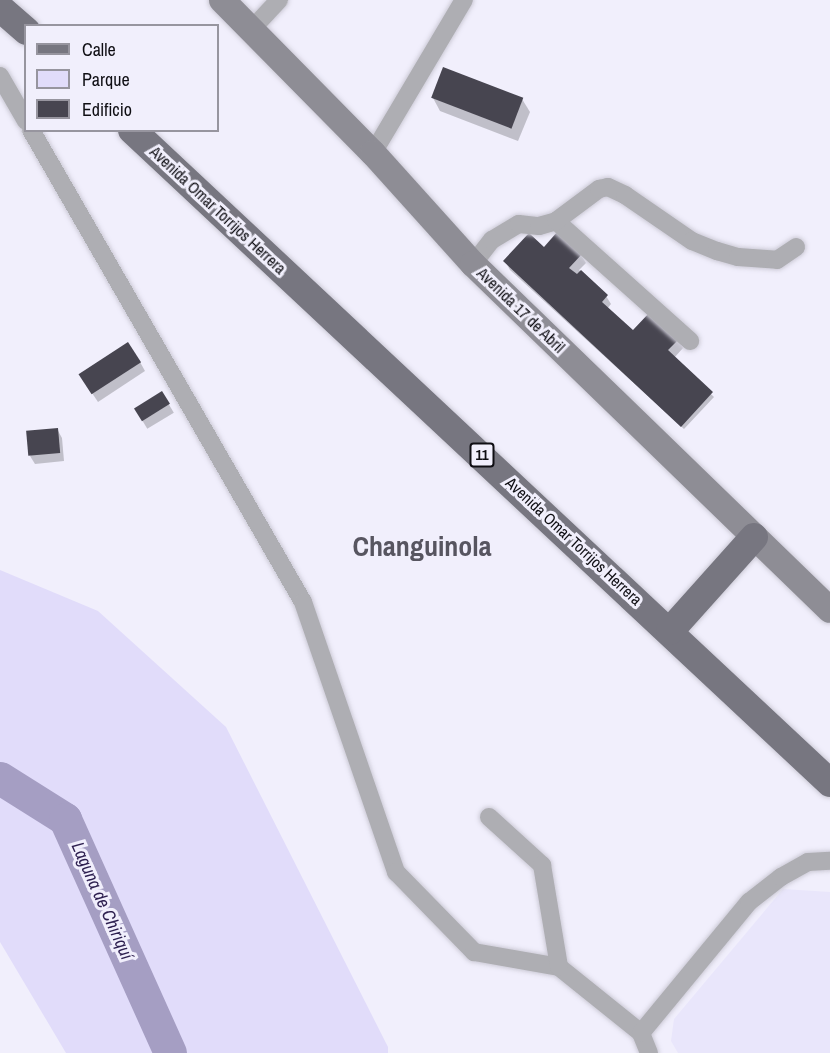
<!DOCTYPE html>
<html>
<head>
<meta charset="utf-8">
<style>
  body { margin:0 }
  #map { position:relative; width:830px; height:1053px; overflow:hidden; background:#f1effc; font-family:"Archivo Narrow",sans-serif }
  div>[style] { position:absolute }
  .built>* { inset:0; background:#e9e6fb }
  .green>* { inset:0; background:#e1dcfa }
  .shadow>* { inset:0; background:#0003; transform-origin:0 0 }
  .river>* { height:33px; margin:-16.5px; padding:0 16.5px; transform-origin:16.5px; border-radius:16.5px; background:#a59ec3 }
  .building>* { inset:0; background:#474550; transform-origin:0 0 }
  .roads { filter:drop-shadow(0 0 2px #cdcbd7) drop-shadow(0 0 2px #cdcbd7) }
  .street>* { height:18px; margin:-9px; padding:0 9px; transform-origin:9px; border-radius:9px; background:#aeaeb3 }
  .secondary>* { height:26px; margin:-13px; padding:0 13px; transform-origin:13px; border-radius:13px; background:#8e8d95 }
  .primary>* { height:28px; margin:-14px; padding:0 14px; transform-origin:14px; border-radius:14px; background:#777680 }
  span { translate:-50% -50%; white-space:nowrap; text-align:center; line-height:1.15; -webkit-text-stroke:6px #f1effc; paint-order:stroke }
  .shield-label span { padding:2px 4px; background:#f1effc; border:2px solid; border-radius:4px; -webkit-text-stroke-width:0 }
  .shield-label { font-size:15px; color:#0f0e13; font-weight:700 }
  .street-label { font-size:16px; color:#0f0e13 }
  .water-label { font-size:18px; color:#2d1f4f; font-style:italic }
  .town-label { font-size:28px; color:#575560; font-weight:700 }
  .legend { position:absolute; left:24px; top:24px; width:195px; height:108px; box-sizing:border-box; background:#f1effc; border:2px solid #97959f; margin:0; padding:8px 10px; list-style:none; font-size:18px; color:#0f0e13 }
  .legend li { display:flex; align-items:center; gap:12px; height:30px }
  .legend b { width:30px; border:2px solid #97959f }
</style>
</head>
<body>
<div id="map">
  <div class="built">
    <div style="clip-path:polygon(783px 889px,830px 892px,830px 1053px,678px 1053px,671px 1041px,674px 1019px)"></div>
  </div>
  <div class="green">
    <div style="clip-path:polygon(0 570px,98px 611px,226px 727px,388px 1047px,388px 1053px,66px 1053px,0 942px)"></div>
  </div>
  <div class="shadow">
    <div style="clip-path:polygon(433px 98px,522px 99px,530px 112px,518px 141px,440px 111px)"></div>
    <div style="clip-path:polygon(544px 249px,581px 255px,586px 263px,579px 270px,606px 296px,611px 304px,607px 309px,633px 333px,678px 340px,683px 348px,674px 358px,714px 397px,684px 429px,510px 270px,505px 261px)"></div>
    <div style="clip-path:polygon(140px 362px,145px 371px,98px 402px,86px 384px)"></div>
    <div style="left:162px;top:393px;width:23px;height:31px;rotate:59deg"></div>
    <div style="clip-path:polygon(57px 429px,62px 438px,64px 461px,35px 464px,30px 456px)"></div>
  </div>
  <div class="river">
    <div style="left:0;top:778px;width:77px;rotate:32.2deg"></div>
    <div style="left:65px;top:819px;width:256px;rotate:65.8deg"></div>
  </div>
  <div class="building">
    <div style="left:443px;top:67px;width:86px;height:33px;rotate:21deg"></div>
    <div style="clip-path:polygon(558px 231px,582px 254px,569px 268px,577px 274px,581px 270px,608px 295px,602px 302px,633px 330px,650px 312px,679px 339px,668px 350px,713px 392px,681px 427px,503px 261px,529px 233px,544px 247px)"></div>
    <div style="left:128px;top:342px;width:24px;height:59px;rotate:57deg"></div>
    <div style="left:162px;top:391px;width:15px;height:33px;rotate:58deg"></div>
    <div style="left:58px;top:428px;width:25px;height:32px;rotate:85deg"></div>
  </div>
  <div class="roads">
    <div class="street">
      <div style="left:251px;top:30px;width:41px;rotate:-47deg"></div>
      <div style="left:0;top:76px;width:52px;rotate:60deg"></div>
      <div style="left:31px;top:130px;width:545px;rotate:60.05deg"></div>
      <div style="left:303px;top:602px;width:286px;rotate:71deg"></div>
      <div style="left:396px;top:872px;width:112px;rotate:45.7deg"></div>
      <div style="left:474px;top:952px;width:86px;rotate:10deg"></div>
      <div style="left:559px;top:967px;width:105px;rotate:38.8deg"></div>
      <div style="left:373px;top:153px;width:178px;rotate:-59.3deg"></div>
      <div style="left:556px;top:221px;width:180px;rotate:41.8deg"></div>
      <div style="left:473px;top:264px;width:31px;rotate:-52deg"></div>
      <div style="left:492px;top:240px;width:31px;rotate:-31deg"></div>
      <div style="left:519px;top:224px;width:20px;rotate:6deg"></div>
      <div style="left:539px;top:226px;width:18px;rotate:-16deg"></div>
      <div style="left:556px;top:221px;width:54px;rotate:-36.7deg"></div>
      <div style="left:599px;top:189px;width:9px;rotate:-13deg"></div>
      <div style="left:608px;top:187px;width:19px;rotate:25deg"></div>
      <div style="left:625px;top:195px;width:81px;rotate:34.5deg"></div>
      <div style="left:692px;top:241px;width:27px;rotate:22deg"></div>
      <div style="left:717px;top:251px;width:22px;rotate:16deg"></div>
      <div style="left:738px;top:257px;width:39px;rotate:4deg"></div>
      <div style="left:777px;top:260px;width:23px;rotate:-34deg"></div>
      <div style="left:489px;top:817px;width:72px;rotate:42.2deg"></div>
      <div style="left:542px;top:865px;width:103px;rotate:80.5deg"></div>
      <div style="left:649px;top:1053px;width:22px;rotate:-112deg"></div>
      <div style="left:641px;top:1033px;width:170px;rotate:-50.5deg"></div>
      <div style="left:749px;top:902px;width:41px;rotate:-38deg"></div>
      <div style="left:781px;top:877px;width:31px;rotate:-29deg"></div>
      <div style="left:808px;top:862px;width:22px;rotate:-3deg"></div>
    </div>
    <div class="secondary">
      <div style="left:222px;top:0;width:215px;rotate:45.4deg"></div>
      <div style="left:373px;top:153px;width:149px;rotate:48deg"></div>
      <div style="left:473px;top:264px;width:497px;rotate:44.1deg"></div>
    </div>
    <div class="primary">
      <div style="left:0;top:8px;width:35px;rotate:41deg"></div>
      <div style="left:132px;top:130px;width:956px;rotate:43.09deg"></div>
      <div style="left:670px;top:631px;width:126px;rotate:-48.2deg"></div>
    </div>
  </div>
  <div class="shield-label">
    <span style="left:482px;top:455px">11</span>
  </div>
  <div class="street-label">
    <span style="left:218px;top:210px;rotate:43deg">Avenida Omar Torrijos Herrera</span>
    <span style="left:521px;top:310px;rotate:44deg">Avenida 17 de Abril</span>
    <span style="left:574px;top:541px;rotate:43deg">Avenida Omar Torrijos Herrera</span>
  </div>
  <div class="water-label">
    <span style="left:102px;top:901px;rotate:66deg">Laguna de Chiriquí</span>
  </div>
  <div class="town-label">
    <span style="left:422px;top:546px">Changuinola</span>
  </div>
  <ul class="legend">
  <li><b style="height:8px;background:#777680"></b>Calle</li>
  <li><b style="height:16px;background:#e1dcfa"></b>Parque</li>
  <li><b style="height:16px;background:#474550"></b>Edificio</li>
  </ul>
</div>
</body>
</html>
